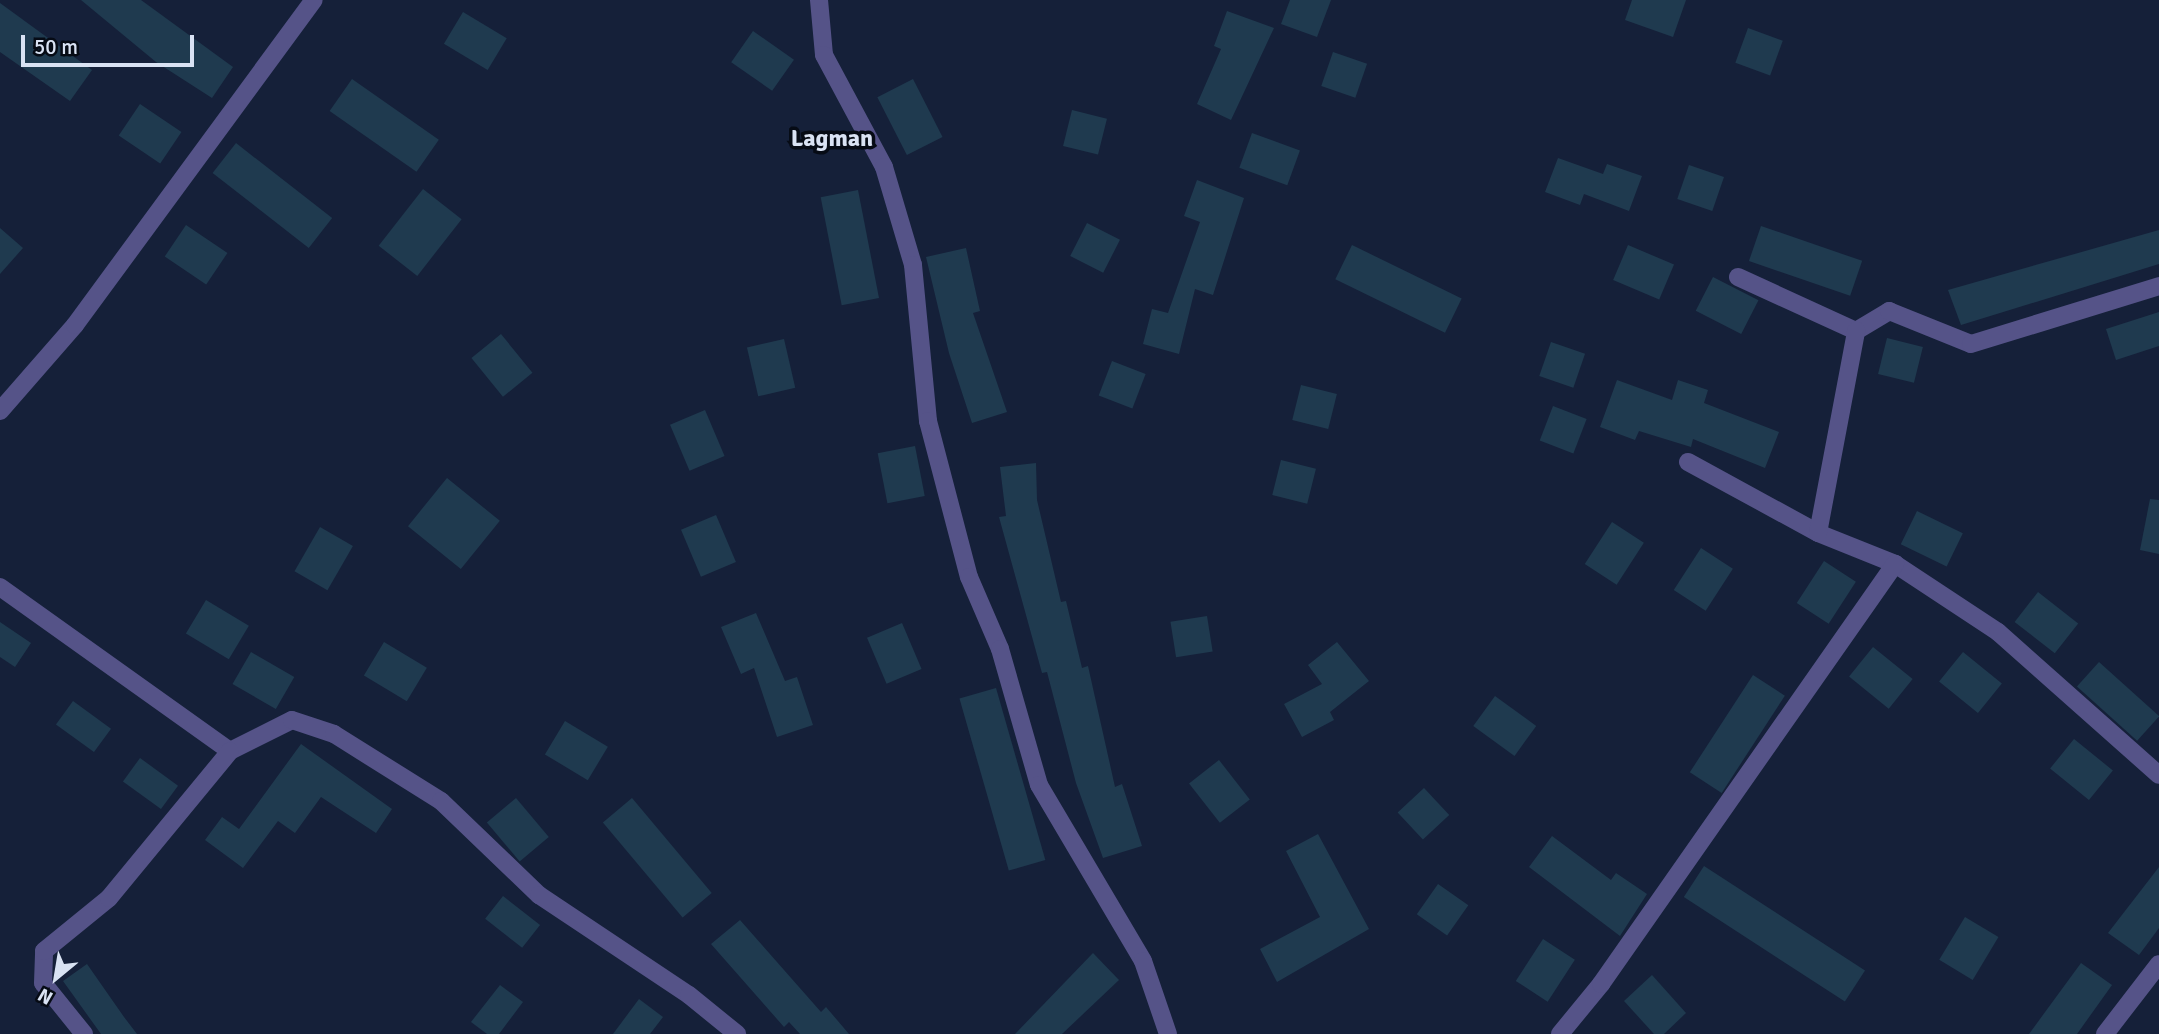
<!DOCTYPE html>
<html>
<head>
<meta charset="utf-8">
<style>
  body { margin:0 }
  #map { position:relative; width:2159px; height:1034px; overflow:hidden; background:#152039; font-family:Signika,sans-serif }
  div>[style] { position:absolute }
  .building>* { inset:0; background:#1f3a4f; transform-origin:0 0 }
  .minor>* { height:18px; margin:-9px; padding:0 9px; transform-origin:9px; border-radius:9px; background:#555388 }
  span { translate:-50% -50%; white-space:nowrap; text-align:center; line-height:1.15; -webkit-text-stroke:7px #060b15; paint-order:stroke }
  .quarter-label { font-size:24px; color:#d9e2f3; font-weight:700 }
  .north { position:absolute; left:21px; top:943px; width:70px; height:70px; -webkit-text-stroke:5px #060b15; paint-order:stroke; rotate:210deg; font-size:19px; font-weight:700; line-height:28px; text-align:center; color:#d9e2f3 }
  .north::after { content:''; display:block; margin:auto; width:24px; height:32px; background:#d9e2f3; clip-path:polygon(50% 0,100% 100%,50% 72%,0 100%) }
  .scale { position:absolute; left:21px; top:35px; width:173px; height:32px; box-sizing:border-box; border:4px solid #d9e2f3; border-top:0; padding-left:9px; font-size:21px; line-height:24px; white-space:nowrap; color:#d9e2f3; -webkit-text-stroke:5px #060b15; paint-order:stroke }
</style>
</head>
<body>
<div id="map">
  <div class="building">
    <div style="clip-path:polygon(81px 0,141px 0,233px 67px,212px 98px,156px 62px)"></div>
    <div style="clip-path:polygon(1290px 0,1331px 0,1317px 37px,1281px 24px)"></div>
    <div style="clip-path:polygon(1632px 0,1686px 0,1673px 37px,1625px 20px)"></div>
    <div style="clip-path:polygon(0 3px,92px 70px,70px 101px,0 52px)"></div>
    <div style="clip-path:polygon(1227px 11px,1274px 28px,1231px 120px,1197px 104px,1221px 49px,1214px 46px)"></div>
    <div style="left:463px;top:12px;width:51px;height:37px;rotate:31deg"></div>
    <div style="left:1748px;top:28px;width:37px;height:37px;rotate:20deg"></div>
    <div style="left:753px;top:31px;width:50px;height:38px;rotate:35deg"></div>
    <div style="left:1333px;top:52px;width:36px;height:36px;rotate:19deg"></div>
    <div style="left:352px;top:79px;width:106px;height:39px;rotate:35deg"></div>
    <div style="left:913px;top:79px;width:65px;height:40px;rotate:63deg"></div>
    <div style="left:140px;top:104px;width:50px;height:38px;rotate:34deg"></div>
    <div style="left:1072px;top:110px;width:36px;height:37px;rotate:14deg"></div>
    <div style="left:1252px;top:133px;width:51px;height:37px;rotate:20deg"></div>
    <div style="left:236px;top:143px;width:122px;height:38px;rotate:38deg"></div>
    <div style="clip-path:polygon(1558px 158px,1603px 174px,1607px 164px,1642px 176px,1629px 211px,1584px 194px,1580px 205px,1545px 192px)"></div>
    <div style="left:1689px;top:165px;width:37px;height:36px;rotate:19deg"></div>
    <div style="clip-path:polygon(1197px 180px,1244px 198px,1213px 295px,1195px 289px,1179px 354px,1143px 344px,1152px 309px,1168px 313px,1200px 222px,1184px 216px)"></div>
    <div style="left:423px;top:189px;width:49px;height:72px;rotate:38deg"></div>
    <div style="left:858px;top:190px;width:110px;height:38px;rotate:79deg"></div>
    <div style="left:1087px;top:223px;width:37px;height:37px;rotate:27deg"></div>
    <div style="left:186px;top:225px;width:50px;height:38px;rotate:34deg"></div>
    <div style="left:1761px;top:226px;width:107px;height:37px;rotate:19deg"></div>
    <div style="clip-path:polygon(0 228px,23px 248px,0 274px)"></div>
    <div style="clip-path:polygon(2159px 230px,2159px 264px,1961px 325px,1948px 290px)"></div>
    <div style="left:1352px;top:245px;width:122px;height:38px;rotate:26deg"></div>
    <div style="left:1628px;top:245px;width:50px;height:38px;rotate:23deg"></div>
    <div style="clip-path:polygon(966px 248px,980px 311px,973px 313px,1007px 412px,972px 423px,949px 353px,926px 257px)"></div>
    <div style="left:1713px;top:277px;width:51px;height:38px;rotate:27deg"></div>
    <div style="clip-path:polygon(2159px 312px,2159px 346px,2116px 360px,2106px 329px)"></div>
    <div style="left:501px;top:334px;width:50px;height:38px;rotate:51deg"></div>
    <div style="left:1887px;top:338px;width:37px;height:37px;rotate:14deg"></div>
    <div style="left:784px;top:339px;width:50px;height:38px;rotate:77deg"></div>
    <div style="left:1551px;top:342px;width:36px;height:36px;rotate:19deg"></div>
    <div style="left:1112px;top:361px;width:36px;height:37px;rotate:21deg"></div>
    <div style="clip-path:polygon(1617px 380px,1672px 400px,1678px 380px,1708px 390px,1704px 403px,1779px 432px,1765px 468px,1693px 439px,1691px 447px,1639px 431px,1635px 440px,1600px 427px)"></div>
    <div style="left:1301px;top:385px;width:37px;height:36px;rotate:14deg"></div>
    <div style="left:1553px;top:406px;width:36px;height:37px;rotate:21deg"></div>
    <div style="left:705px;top:410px;width:50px;height:38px;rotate:67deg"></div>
    <div style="left:915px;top:446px;width:51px;height:38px;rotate:79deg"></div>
    <div style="left:1281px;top:460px;width:36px;height:36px;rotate:14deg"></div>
    <div style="clip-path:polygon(1036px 463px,1037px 500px,1061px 602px,1066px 601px,1082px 668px,1088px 666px,1115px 787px,1122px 784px,1142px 846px,1103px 858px,1076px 783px,1047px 672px,1042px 673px,999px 517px,1006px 516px,1000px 467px)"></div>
    <div style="left:447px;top:478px;width:68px;height:62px;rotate:39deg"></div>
    <div style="clip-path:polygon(2150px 499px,2159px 500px,2159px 554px,2140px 550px)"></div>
    <div style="left:1917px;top:511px;width:51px;height:37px;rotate:26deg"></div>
    <div style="left:716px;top:515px;width:51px;height:38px;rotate:67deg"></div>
    <div style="left:1612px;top:522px;width:38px;height:50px;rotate:33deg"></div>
    <div style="left:320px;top:527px;width:38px;height:51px;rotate:30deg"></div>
    <div style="left:1701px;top:548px;width:38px;height:50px;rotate:33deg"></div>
    <div style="left:1824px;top:561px;width:38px;height:50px;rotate:33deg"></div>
    <div style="left:2038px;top:592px;width:51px;height:38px;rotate:38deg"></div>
    <div style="left:206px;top:600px;width:50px;height:39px;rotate:31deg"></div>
    <div style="clip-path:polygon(756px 613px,785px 681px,797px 677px,813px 725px,777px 737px,754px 668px,741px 674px,721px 627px)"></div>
    <div style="left:1207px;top:616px;width:36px;height:37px;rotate:81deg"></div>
    <div style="clip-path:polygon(0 622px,31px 643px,15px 667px,0 657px)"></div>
    <div style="left:902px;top:623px;width:50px;height:38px;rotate:67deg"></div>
    <div style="left:384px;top:642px;width:50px;height:39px;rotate:31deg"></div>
    <div style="clip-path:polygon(1337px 642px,1369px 681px,1330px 712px,1334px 720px,1302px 737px,1284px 704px,1322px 684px,1308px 665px)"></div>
    <div style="left:1873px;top:647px;width:51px;height:38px;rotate:39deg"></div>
    <div style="left:251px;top:652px;width:50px;height:37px;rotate:30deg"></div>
    <div style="left:1963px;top:652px;width:50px;height:38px;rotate:39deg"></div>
    <div style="left:2099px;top:662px;width:81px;height:33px;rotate:42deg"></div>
    <div style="left:1753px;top:675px;width:38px;height:116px;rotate:33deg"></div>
    <div style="left:996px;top:688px;width:179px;height:38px;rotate:74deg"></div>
    <div style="left:1495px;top:696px;width:51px;height:37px;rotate:36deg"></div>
    <div style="left:73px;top:701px;width:47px;height:29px;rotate:36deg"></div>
    <div style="left:565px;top:721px;width:50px;height:39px;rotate:31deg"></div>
    <div style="left:2074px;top:739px;width:50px;height:38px;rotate:39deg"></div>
    <div style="clip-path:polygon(301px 744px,392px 809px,376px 833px,321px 797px,295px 833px,278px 821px,243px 868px,205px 840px,222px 817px,239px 829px)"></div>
    <div style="left:140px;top:758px;width:47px;height:29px;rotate:36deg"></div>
    <div style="left:1219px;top:760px;width:50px;height:38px;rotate:52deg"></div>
    <div style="left:1424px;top:788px;width:37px;height:36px;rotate:47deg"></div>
    <div style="left:516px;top:798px;width:51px;height:38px;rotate:50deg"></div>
    <div style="left:632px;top:798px;width:124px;height:38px;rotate:50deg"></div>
    <div style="clip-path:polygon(1318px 834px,1369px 929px,1277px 982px,1260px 949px,1320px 917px,1286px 851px)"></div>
    <div style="clip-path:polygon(1552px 836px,1611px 880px,1616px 873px,1647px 894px,1620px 936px,1529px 867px)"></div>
    <div style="left:1704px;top:866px;width:192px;height:37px;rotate:33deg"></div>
    <div style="clip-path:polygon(2159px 867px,2159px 928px,2139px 955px,2108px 933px)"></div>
    <div style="left:1438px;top:884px;width:37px;height:37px;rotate:35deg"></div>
    <div style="left:503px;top:896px;width:47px;height:29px;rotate:38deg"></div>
    <div style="left:1965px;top:917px;width:39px;height:50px;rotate:31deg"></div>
    <div style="clip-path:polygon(740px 920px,821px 1012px,826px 1007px,849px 1034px,800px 1034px,789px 1022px,784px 1027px,711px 944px)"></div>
    <div style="left:1543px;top:939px;width:38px;height:50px;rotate:33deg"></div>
    <div style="clip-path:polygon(1093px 953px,1119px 980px,1062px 1034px,1015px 1034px)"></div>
    <div style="clip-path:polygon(2081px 963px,2112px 985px,2077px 1034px,2029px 1034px)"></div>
    <div style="clip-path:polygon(87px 964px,124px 1017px,137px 1034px,101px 1034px,63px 981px)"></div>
    <div style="clip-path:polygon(1652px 975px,1686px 1013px,1664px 1034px,1654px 1034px,1624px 1001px)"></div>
    <div style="clip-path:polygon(500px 985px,523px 1002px,499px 1034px,487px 1034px,471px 1022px)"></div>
    <div style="clip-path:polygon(639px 999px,663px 1017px,650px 1034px,613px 1034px)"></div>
  </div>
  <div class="minor">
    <div style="left:819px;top:0;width:55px;rotate:84.8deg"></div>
    <div style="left:824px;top:55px;width:127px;rotate:61.8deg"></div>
    <div style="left:884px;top:167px;width:102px;rotate:73.5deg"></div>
    <div style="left:913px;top:265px;width:157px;rotate:84.5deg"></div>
    <div style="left:928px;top:421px;width:161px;rotate:75.3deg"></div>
    <div style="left:969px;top:577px;width:78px;rotate:66.7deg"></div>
    <div style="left:1000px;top:649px;width:141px;rotate:74deg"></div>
    <div style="left:1039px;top:785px;width:204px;rotate:59.4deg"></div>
    <div style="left:1143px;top:961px;width:77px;rotate:71.1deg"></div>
    <div style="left:1738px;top:277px;width:130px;rotate:24.6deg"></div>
    <div style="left:1856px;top:331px;width:39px;rotate:-31deg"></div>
    <div style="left:1889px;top:311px;width:88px;rotate:21.9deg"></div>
    <div style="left:1971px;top:344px;width:197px;rotate:-17.1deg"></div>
    <div style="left:0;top:411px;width:114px;rotate:-48.9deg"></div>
    <div style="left:75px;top:325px;width:403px;rotate:-53.7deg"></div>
    <div style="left:1688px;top:462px;width:148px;rotate:28.6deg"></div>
    <div style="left:1818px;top:533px;width:83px;rotate:21.9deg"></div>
    <div style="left:1895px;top:564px;width:123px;rotate:33.4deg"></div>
    <div style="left:1998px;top:632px;width:215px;rotate:41.6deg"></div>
    <div style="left:1818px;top:533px;width:206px;rotate:-79.3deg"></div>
    <div style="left:0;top:587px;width:282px;rotate:35.5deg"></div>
    <div style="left:230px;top:751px;width:69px;rotate:-26.6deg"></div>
    <div style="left:292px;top:720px;width:44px;rotate:18.4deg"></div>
    <div style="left:334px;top:734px;width:126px;rotate:32.1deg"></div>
    <div style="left:441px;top:801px;width:136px;rotate:43.8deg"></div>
    <div style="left:539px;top:895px;width:180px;rotate:33.7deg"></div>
    <div style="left:689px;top:995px;width:62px;rotate:39.1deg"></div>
    <div style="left:84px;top:1034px;width:65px;rotate:-128.8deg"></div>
    <div style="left:43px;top:983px;width:32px;rotate:-88deg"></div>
    <div style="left:44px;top:951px;width:84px;rotate:-39.2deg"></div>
    <div style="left:109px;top:898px;width:190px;rotate:-50.5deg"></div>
    <div style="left:1560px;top:1034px;width:65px;rotate:-50.6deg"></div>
    <div style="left:1601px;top:984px;width:513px;rotate:-55.01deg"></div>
    <div style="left:2105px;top:1034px;width:88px;rotate:-52.4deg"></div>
  </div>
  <div class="quarter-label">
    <span style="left:832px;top:139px">Lagman</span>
  </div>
  <div class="north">N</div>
  <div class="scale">50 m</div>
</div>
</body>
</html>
